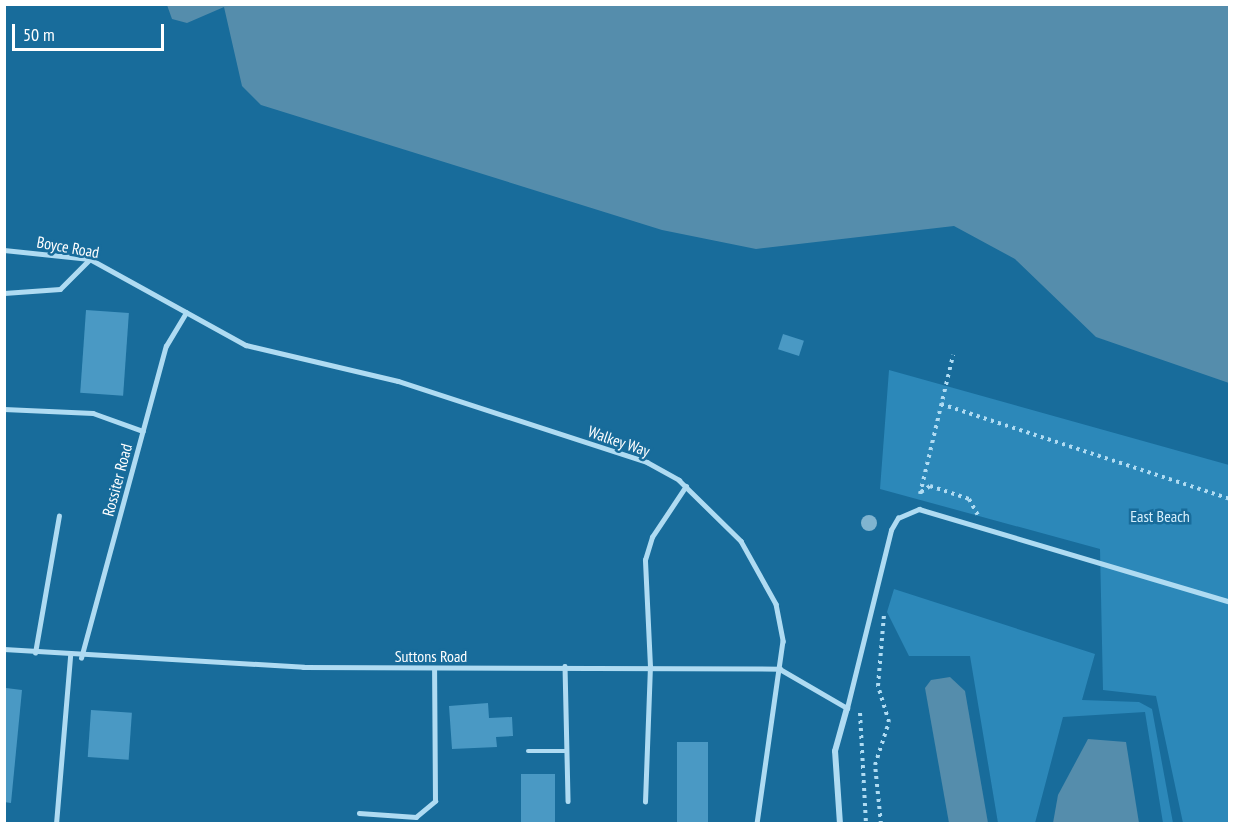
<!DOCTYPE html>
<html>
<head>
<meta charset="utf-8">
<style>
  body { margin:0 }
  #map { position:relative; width:1234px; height:828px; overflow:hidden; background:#186c9b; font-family:"PT Sans Narrow",sans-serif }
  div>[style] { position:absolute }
  .green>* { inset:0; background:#2c88b9 }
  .water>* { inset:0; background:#558dac }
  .building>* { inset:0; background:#4a99c4; transform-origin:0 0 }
  .path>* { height:4px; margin-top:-2px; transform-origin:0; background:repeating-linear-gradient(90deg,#afdbf2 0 3px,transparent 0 7.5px) }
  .service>* { height:4.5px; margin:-2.25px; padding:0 2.25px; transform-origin:2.25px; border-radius:2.25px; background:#afdbf2 }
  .minor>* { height:6px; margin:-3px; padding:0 3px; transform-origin:3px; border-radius:3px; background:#afdbf2 }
  .trees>* { width:16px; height:16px; margin:-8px; border-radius:50%; background:#80b4d0 }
  span { translate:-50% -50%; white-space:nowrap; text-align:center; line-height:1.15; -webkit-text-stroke:5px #186c9b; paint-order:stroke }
  .street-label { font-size:16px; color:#fff }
  .park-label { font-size:16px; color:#d6effc }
  .frame { position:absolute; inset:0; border:6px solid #fff; pointer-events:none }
  .scale { position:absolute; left:12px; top:24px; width:152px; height:27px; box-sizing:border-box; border:3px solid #fff; border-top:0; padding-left:8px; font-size:18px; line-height:21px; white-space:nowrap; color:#fff; -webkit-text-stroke:4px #186c9b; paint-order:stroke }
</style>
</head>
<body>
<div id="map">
  <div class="green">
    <div style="clip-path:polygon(889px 370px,1229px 465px,1229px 823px,1183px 823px,1156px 696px,1103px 690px,1100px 549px,880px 489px)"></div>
    <div style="clip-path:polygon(894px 589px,1095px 654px,1082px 700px,1139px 702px,1152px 709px,1173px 823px,1163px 823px,1145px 712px,1063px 717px,1035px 823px,998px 823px,970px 656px,909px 656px,887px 612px)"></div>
  </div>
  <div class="water">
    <div style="clip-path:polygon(167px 5px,1229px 5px,1229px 383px,1096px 337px,1015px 259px,954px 226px,756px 249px,662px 230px,261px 105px,242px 86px,224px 7px,187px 23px,172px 19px)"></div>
    <div style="clip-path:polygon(950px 677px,965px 691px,988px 823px,949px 823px,925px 688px,931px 680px)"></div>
    <div style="clip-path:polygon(1088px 739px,1126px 742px,1139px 823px,1053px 823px,1058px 795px)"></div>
  </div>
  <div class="building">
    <div style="left:86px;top:310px;width:43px;height:83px;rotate:4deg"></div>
    <div style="left:783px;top:334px;width:22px;height:16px;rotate:18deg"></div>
    <div style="clip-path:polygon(6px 688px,22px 690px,11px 803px,4px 802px)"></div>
    <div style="clip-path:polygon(488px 703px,489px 718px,512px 717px,513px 736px,496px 737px,497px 747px,452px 749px,449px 706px)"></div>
    <div style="left:91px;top:710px;width:41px;height:47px;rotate:4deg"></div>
    <div style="left:677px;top:742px;width:31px;height:82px"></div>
    <div style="left:521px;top:774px;width:34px;height:50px"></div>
  </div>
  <div class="path">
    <div style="left:941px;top:404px;width:304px;rotate:18.2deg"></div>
    <div style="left:921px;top:492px;width:11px;rotate:-34deg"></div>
    <div style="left:930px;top:486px;width:41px;rotate:18.4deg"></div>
    <div style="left:969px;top:499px;width:18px;rotate:61deg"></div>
    <div style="left:920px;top:494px;width:143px;rotate:-76.6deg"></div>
    <div style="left:860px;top:713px;width:111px;rotate:86.9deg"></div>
    <div style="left:881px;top:824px;width:59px;rotate:-95.8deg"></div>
    <div style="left:875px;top:765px;width:45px;rotate:-72deg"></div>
    <div style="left:889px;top:722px;width:38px;rotate:-107deg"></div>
    <div style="left:878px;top:686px;width:71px;rotate:-85.2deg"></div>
  </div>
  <div class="service">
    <div style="left:4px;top:250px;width:86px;rotate:6deg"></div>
    <div style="left:90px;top:259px;width:178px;rotate:28.9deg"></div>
    <div style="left:246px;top:345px;width:156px;rotate:13.3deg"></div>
    <div style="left:398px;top:381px;width:262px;rotate:18deg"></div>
    <div style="left:647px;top:462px;width:37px;rotate:29deg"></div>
    <div style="left:679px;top:480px;width:87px;rotate:44.5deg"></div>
    <div style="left:741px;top:541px;width:72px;rotate:60.9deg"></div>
    <div style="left:776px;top:604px;width:38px;rotate:79deg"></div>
    <div style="left:783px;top:641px;width:185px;rotate:98.1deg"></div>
    <div style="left:4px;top:293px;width:56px;rotate:-4.1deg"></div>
    <div style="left:60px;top:289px;width:42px;rotate:-45deg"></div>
    <div style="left:4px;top:409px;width:89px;rotate:2.6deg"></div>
    <div style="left:93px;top:413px;width:53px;rotate:19.8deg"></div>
    <div style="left:4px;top:649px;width:300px;rotate:3.4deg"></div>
    <div style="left:303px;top:667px;width:477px;rotate:0.2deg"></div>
    <div style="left:780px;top:669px;width:78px;rotate:30.2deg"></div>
    <div style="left:847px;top:708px;width:183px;rotate:-76.1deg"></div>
    <div style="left:891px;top:530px;width:14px;rotate:-60deg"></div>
    <div style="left:898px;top:518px;width:23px;rotate:-23deg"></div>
    <div style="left:919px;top:509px;width:325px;rotate:16.6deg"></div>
    <div style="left:35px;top:653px;width:139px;rotate:-80.1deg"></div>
    <div style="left:81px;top:658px;width:323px;rotate:-74.8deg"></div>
    <div style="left:166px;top:346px;width:39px;rotate:-59deg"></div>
    <div style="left:565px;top:666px;width:135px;rotate:88.7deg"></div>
    <div style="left:528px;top:751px;width:39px"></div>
    <div style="left:645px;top:802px;width:135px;rotate:-87.9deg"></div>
    <div style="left:650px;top:667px;width:107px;rotate:-92.7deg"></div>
    <div style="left:645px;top:560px;width:24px;rotate:-73deg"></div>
    <div style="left:652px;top:537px;width:61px;rotate:-56.3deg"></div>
    <div style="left:359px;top:813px;width:57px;rotate:4deg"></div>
    <div style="left:416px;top:817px;width:25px;rotate:-40deg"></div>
    <div style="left:435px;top:801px;width:132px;rotate:-90.4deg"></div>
    <div style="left:56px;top:824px;width:169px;rotate:-85.2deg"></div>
  </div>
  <div class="minor">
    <div style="left:840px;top:824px;width:73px;rotate:-93.9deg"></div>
    <div style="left:835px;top:751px;width:45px;rotate:-74.4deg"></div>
  </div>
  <div class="trees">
    <div style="left:869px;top:523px"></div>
  </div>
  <div class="street-label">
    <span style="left:68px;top:247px;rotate:10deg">Boyce Road</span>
    <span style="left:619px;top:441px;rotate:19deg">Walkey Way</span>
    <span style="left:117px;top:480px;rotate:-75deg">Rossiter Road</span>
    <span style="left:431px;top:656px">Suttons Road</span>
  </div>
  <div class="park-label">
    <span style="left:1160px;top:516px">East Beach</span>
  </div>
  <div class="frame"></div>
  <div class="scale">50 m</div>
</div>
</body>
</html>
